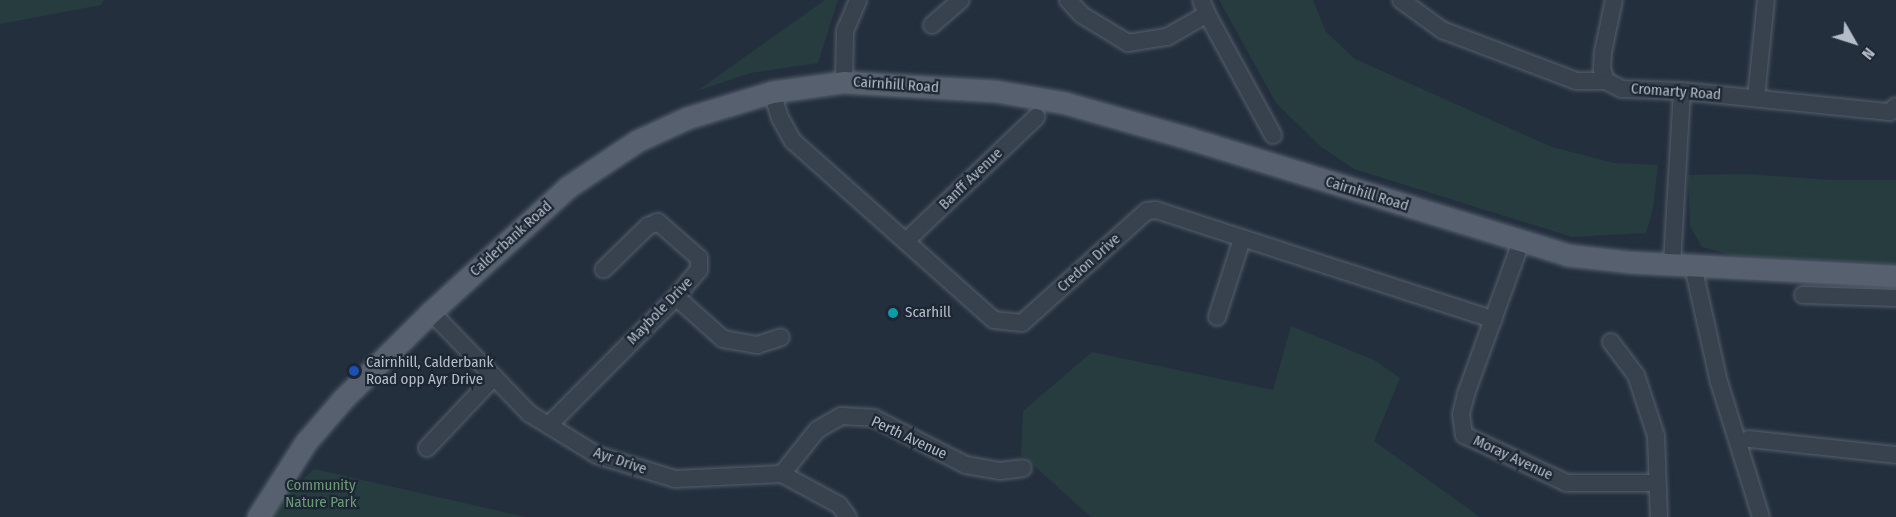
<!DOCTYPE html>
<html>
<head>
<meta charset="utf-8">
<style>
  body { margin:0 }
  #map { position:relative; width:1896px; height:517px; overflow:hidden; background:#242f3e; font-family:"Fira Sans Condensed",sans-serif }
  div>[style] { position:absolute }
  .green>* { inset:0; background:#263c3f }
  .roads { filter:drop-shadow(0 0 2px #565f6c) drop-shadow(0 0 2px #565f6c) }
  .minor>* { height:16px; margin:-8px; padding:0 8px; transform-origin:8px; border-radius:8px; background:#38414e }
  .major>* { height:21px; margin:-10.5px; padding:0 10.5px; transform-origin:10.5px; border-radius:10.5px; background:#56606e }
  .dots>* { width:16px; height:16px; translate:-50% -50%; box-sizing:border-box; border:3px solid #1d2633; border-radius:50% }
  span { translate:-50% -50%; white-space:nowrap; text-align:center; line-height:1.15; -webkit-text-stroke:4.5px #1d2633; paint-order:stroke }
  .street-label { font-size:15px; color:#b4bcc9 }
  .poi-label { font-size:15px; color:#b4bcc9 }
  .left { translate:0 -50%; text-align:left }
  .park-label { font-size:15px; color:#6b9a76 }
  .north { position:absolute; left:1824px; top:12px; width:60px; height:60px; -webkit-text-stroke:4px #1d2633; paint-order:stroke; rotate:129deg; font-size:16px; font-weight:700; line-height:24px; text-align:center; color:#b4bcc9 }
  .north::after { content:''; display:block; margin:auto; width:21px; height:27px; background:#b4bcc9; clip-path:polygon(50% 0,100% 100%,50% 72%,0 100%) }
</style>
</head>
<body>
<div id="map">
  <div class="green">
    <div style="clip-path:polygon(0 0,104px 0,101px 5px,0 24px)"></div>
    <div style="clip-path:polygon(825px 0,838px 0,818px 63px,750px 73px,697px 91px)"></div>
    <div style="clip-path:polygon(1219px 0,1313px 0,1326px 32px,1355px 59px,1552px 147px,1614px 163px,1658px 165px,1653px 209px,1646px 233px,1572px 237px,1354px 169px,1320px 146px,1276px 103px)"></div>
    <div style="clip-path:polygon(1746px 174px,1831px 180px,1896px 180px,1896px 264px,1735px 256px,1702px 247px,1690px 226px,1688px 175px)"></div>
    <div style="clip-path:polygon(1291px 326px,1374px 360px,1400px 378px,1374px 441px,1480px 517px,1091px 517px,1021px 454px,1023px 411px,1092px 352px,1273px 390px)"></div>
    <div style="clip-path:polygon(314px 469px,526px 517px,270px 517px,277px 504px)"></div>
  </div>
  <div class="roads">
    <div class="minor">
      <div style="left:1068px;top:0;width:21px;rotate:47deg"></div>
      <div style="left:1082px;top:15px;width:54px;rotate:31.3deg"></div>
      <div style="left:1128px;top:43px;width:39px;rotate:-9deg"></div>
      <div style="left:1167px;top:37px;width:46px;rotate:-29.9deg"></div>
      <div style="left:1207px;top:14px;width:15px;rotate:-113deg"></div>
      <div style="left:1401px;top:0;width:51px;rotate:36.2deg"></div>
      <div style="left:1442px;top:30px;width:143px;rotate:20.8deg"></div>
      <div style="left:1576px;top:81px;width:30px"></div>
      <div style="left:1606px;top:81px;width:18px;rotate:27deg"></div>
      <div style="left:1622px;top:89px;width:60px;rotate:1.9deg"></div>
      <div style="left:1682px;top:91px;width:209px;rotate:5.8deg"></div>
      <div style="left:1890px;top:112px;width:8px;rotate:-45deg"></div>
      <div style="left:1207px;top:14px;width:138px;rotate:61.4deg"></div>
      <div style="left:932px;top:25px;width:38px;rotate:-41deg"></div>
      <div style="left:1606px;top:81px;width:13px;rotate:-108deg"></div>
      <div style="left:1602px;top:69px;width:17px;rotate:-87deg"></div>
      <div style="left:1603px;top:52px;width:53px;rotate:-78.1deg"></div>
      <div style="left:844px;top:82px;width:51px;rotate:-88.9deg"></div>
      <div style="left:845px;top:31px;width:34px;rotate:-67deg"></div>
      <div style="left:772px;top:92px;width:27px;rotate:73deg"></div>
      <div style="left:780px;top:118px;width:26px;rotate:61deg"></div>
      <div style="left:793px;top:141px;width:269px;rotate:41.7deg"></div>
      <div style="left:994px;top:320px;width:28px;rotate:6deg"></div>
      <div style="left:1022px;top:323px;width:168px;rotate:-41.9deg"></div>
      <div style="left:1147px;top:211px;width:9px;rotate:-6deg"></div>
      <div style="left:1156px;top:210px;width:355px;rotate:18deg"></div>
      <div style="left:1756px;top:98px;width:99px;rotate:-84.2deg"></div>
      <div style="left:906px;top:241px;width:180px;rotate:-43.6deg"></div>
      <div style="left:1521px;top:242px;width:162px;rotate:109.9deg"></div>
      <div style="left:1466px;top:394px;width:21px;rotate:104deg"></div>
      <div style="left:1461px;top:414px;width:21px;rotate:82deg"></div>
      <div style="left:1464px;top:435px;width:114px;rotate:25deg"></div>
      <div style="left:1567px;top:483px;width:90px"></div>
      <div style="left:1672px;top:264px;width:173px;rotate:-86.7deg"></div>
      <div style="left:1693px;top:266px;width:119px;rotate:77.4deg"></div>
      <div style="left:1719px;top:382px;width:141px;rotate:72.7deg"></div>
      <div style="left:1803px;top:295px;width:93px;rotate:1.8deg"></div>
      <div style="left:676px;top:297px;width:63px;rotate:41.8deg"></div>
      <div style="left:723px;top:339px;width:35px;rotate:10deg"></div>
      <div style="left:757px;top:345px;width:25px;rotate:-18deg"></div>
      <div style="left:431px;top:312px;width:142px;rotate:45.9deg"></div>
      <div style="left:530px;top:414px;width:79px;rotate:31.5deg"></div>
      <div style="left:597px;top:455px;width:82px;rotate:17.1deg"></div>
      <div style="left:675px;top:479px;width:107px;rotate:-2.7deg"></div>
      <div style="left:782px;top:474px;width:65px;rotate:28.5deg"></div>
      <div style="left:839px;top:505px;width:15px;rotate:53deg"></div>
      <div style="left:1217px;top:317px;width:82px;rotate:-72.2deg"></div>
      <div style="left:1611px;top:342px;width:41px;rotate:52.9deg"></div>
      <div style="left:1636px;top:375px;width:64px;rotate:71.8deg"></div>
      <div style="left:1656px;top:436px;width:81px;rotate:87.9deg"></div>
      <div style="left:549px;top:425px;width:180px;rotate:-45.2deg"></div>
      <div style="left:676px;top:297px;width:35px;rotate:-50deg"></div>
      <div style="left:699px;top:270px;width:12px;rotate:-90deg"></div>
      <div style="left:699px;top:258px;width:55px;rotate:-138.7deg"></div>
      <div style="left:658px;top:222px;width:11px;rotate:158deg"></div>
      <div style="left:648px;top:226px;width:62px;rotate:135.7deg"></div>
      <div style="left:1749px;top:439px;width:148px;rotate:6.2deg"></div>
      <div style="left:427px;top:448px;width:98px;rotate:-46.7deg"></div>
      <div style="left:782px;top:474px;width:56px;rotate:-51.5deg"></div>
      <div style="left:817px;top:430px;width:28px;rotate:-30deg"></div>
      <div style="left:841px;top:416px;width:33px;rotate:3deg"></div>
      <div style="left:874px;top:418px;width:103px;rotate:27.1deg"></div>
      <div style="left:966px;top:465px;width:35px;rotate:10deg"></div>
      <div style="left:1000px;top:471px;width:23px;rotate:-7deg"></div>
    </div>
    <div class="major">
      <div style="left:258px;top:517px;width:89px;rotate:-57.4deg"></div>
      <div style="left:306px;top:442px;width:57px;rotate:-49.3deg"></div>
      <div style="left:343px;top:399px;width:124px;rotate:-44.7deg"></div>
      <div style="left:431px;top:312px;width:185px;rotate:-42.4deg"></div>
      <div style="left:568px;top:187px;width:83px;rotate:-33.7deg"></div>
      <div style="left:637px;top:141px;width:55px;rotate:-24.7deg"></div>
      <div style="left:687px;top:118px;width:89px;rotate:-17deg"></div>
      <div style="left:772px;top:92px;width:73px;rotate:-7.9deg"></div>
      <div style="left:844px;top:82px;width:151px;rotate:3.4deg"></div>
      <div style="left:995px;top:91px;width:71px;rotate:9.7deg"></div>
      <div style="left:1065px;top:103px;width:131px;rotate:15.9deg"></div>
      <div style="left:1191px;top:139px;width:393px;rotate:17.1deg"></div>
      <div style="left:1567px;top:255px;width:62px;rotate:6.4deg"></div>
      <div style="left:1629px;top:262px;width:267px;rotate:3deg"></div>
    </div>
  </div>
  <div class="dots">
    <div style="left:893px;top:313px;background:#0f9aa8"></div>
    <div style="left:354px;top:371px;background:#1a4fb4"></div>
  </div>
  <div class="street-label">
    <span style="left:896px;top:85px;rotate:4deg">Cairnhill Road</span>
    <span style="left:1676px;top:92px;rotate:4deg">Cromarty Road</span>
    <span style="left:971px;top:179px;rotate:-44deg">Banff Avenue</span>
    <span style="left:1367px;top:194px;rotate:17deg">Cairnhill Road</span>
    <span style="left:511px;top:239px;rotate:-42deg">Calderbank Road</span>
    <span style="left:1089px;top:263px;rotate:-42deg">Credon Drive</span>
    <span style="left:660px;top:311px;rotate:-46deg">Maybole Drive</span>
    <span style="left:909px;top:438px;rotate:25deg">Perth Avenue</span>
    <span style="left:1513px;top:458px;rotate:25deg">Moray Avenue</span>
    <span style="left:620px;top:461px;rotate:19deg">Ayr Drive</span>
  </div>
  <div class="poi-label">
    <span class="left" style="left:905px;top:313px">Scarhill</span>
    <span class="left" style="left:366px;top:371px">Cairnhill, Calderbank<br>Road opp Ayr Drive</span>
  </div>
  <div class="park-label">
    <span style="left:321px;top:494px">Community<br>Nature Park</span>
  </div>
  <div class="north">N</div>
</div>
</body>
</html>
